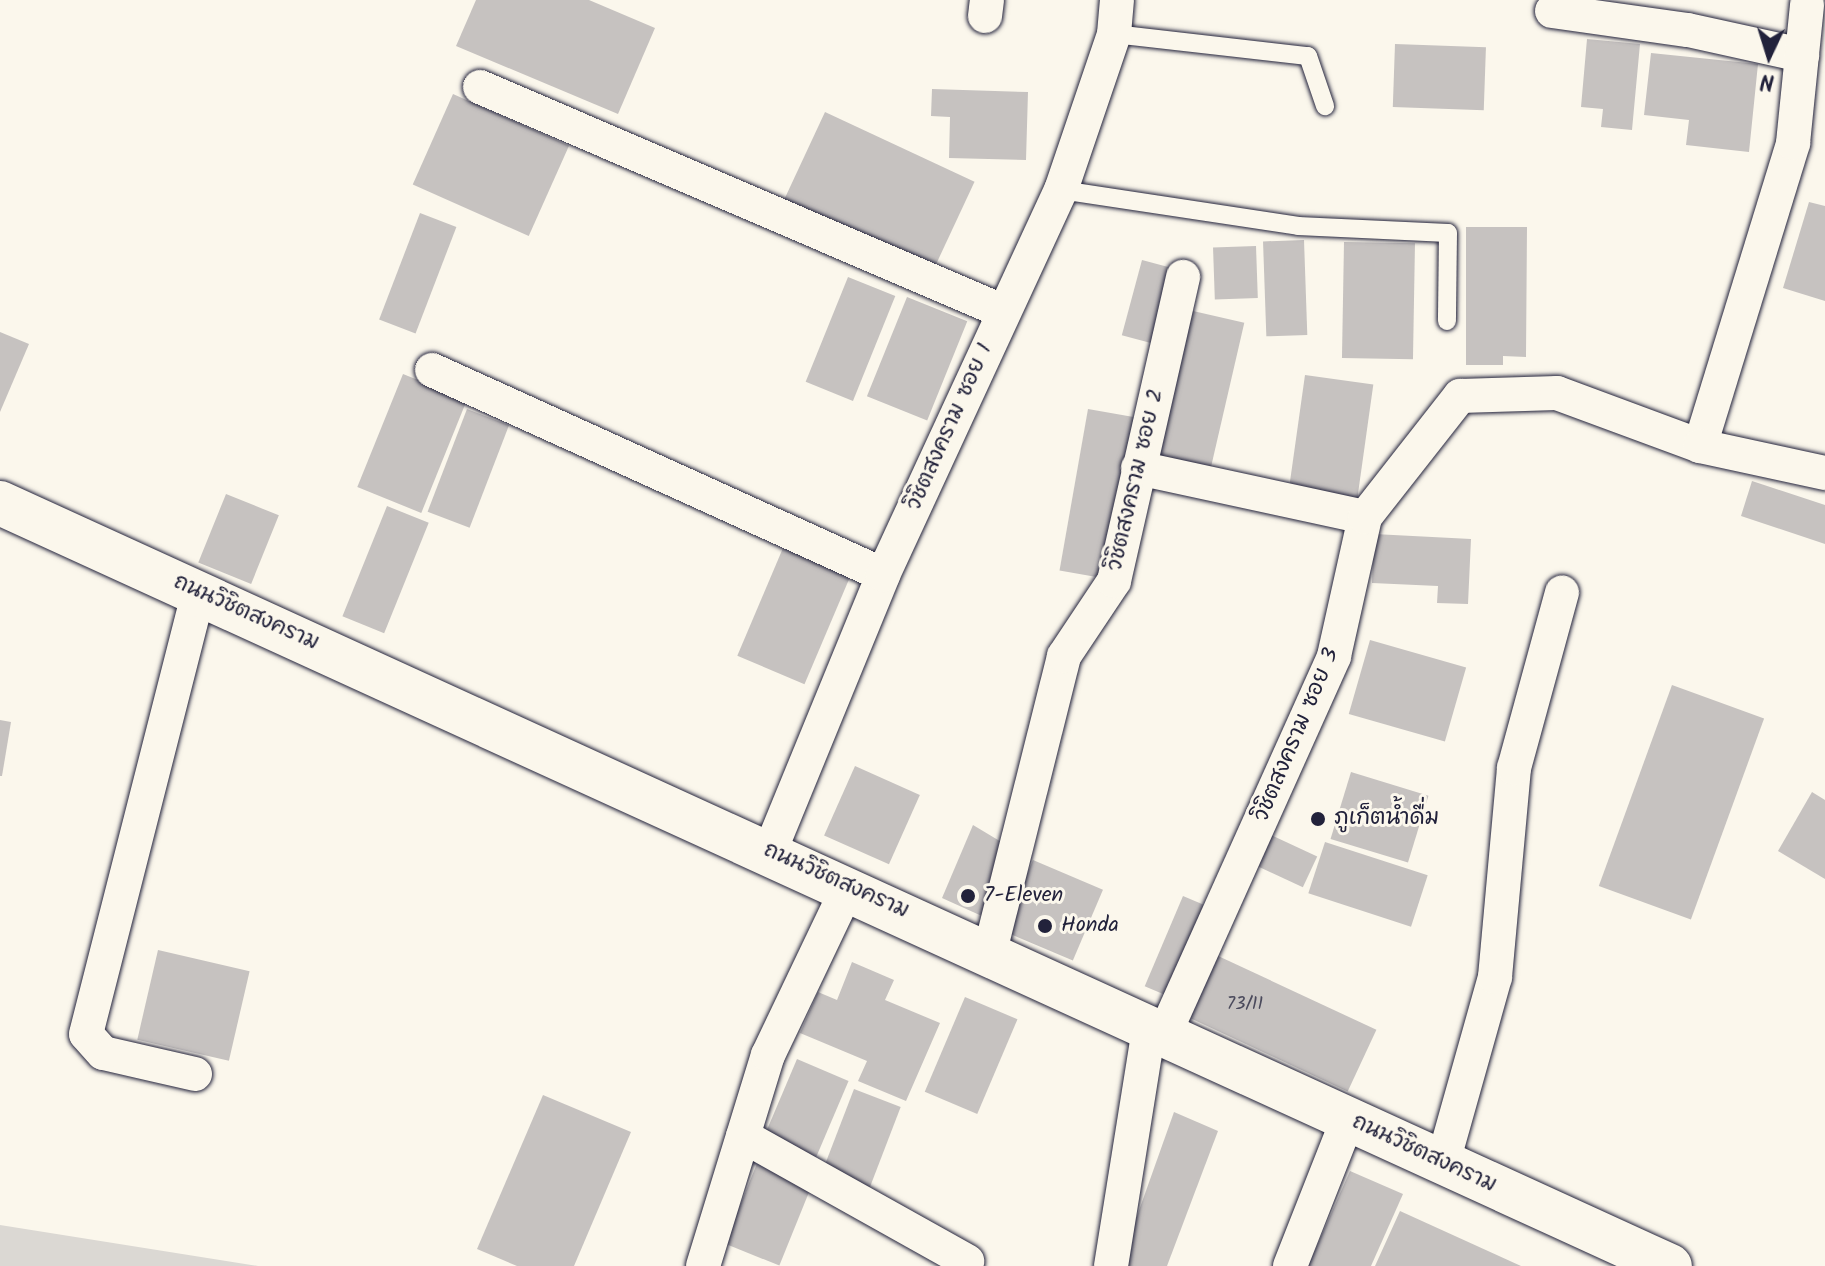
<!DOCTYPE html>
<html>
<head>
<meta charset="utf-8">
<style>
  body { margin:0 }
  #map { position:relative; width:1825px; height:1266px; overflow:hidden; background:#fbf7ec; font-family:Kalam,"Playpen Sans Thai",sans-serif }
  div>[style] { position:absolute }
  .green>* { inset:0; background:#dbd8d3 }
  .building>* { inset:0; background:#c6c2c0; transform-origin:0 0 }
  .roads { filter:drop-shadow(0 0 2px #22223b) drop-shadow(0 0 2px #22223b) }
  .service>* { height:18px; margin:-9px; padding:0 9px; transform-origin:9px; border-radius:9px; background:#fbf7ec }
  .minor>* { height:34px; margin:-17px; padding:0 17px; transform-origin:17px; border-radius:17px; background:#fbf7ec }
  .tertiary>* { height:44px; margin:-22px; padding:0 22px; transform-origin:22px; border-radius:22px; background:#fbf7ec }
  .dots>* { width:22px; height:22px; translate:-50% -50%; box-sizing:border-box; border:4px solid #fbf7ec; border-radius:50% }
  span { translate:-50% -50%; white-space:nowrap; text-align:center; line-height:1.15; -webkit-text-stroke:6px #fbf7ec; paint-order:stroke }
  .number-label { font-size:18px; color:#4b4a5c }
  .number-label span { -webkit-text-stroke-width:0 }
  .street-label { font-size:22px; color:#22223b }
  .poi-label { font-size:22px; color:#22223b }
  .left { translate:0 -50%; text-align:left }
  .north { position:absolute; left:1729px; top:16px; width:80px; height:80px; -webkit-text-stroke:6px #fbf7ec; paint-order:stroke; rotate:184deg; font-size:22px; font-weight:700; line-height:32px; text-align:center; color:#22223b }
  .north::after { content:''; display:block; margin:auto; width:28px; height:36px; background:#22223b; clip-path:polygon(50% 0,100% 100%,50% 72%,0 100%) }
</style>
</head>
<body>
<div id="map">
  <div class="green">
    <div style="clip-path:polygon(0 1225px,258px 1266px,0 1266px)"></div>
  </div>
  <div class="building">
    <div style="clip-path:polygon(476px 0,589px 0,655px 28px,618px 114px,456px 46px)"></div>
    <div style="clip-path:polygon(1587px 39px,1640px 44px,1632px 130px,1601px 127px,1603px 109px,1581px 107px)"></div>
    <div style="left:1395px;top:44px;width:91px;height:63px;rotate:2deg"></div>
    <div style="clip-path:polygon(1651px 53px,1758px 64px,1749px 152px,1686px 145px,1689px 120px,1644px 115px)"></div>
    <div style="clip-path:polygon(932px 89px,1028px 92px,1026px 160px,949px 158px,950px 117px,931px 116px)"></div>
    <div style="left:453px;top:94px;width:127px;height:99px;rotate:24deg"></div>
    <div style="left:825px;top:112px;width:165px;height:97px;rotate:25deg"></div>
    <div style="clip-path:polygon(1809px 202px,1825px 206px,1825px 301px,1783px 288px)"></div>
    <div style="left:420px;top:213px;width:39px;height:114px;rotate:21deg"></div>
    <div style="clip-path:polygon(1466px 227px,1527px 227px,1526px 357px,1503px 356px,1503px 365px,1466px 365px)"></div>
    <div style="left:1304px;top:240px;width:95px;height:41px;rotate:88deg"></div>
    <div style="left:1344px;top:242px;width:71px;height:116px;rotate:1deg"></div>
    <div style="left:1256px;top:246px;width:52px;height:43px;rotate:88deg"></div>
    <div style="left:1142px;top:260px;width:30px;height:78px;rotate:15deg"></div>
    <div style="left:848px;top:277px;width:51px;height:113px;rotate:22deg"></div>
    <div style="left:907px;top:297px;width:65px;height:107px;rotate:22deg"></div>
    <div style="left:1180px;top:308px;width:66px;height:157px;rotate:13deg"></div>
    <div style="clip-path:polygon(0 332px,29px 344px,0 412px)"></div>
    <div style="left:403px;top:374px;width:69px;height:122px;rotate:22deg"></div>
    <div style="left:1305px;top:375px;width:69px;height:117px;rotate:8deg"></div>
    <div style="left:467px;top:409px;width:45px;height:110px;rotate:21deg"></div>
    <div style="left:1088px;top:409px;width:52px;height:164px;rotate:10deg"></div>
    <div style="clip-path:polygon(1752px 481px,1825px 505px,1825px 544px,1741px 516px)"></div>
    <div style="left:226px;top:494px;width:57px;height:74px;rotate:22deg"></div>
    <div style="left:387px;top:506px;width:45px;height:119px;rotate:22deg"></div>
    <div style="clip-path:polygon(1374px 534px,1471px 539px,1468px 604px,1437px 603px,1438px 586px,1372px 583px)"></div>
    <div style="left:783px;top:548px;width:73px;height:117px;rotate:23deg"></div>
    <div style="left:1370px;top:640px;width:100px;height:77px;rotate:16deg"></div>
    <div style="left:1672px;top:685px;width:98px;height:214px;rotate:20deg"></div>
    <div style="clip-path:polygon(0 720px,11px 722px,2px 776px,0 776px)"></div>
    <div style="left:855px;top:766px;width:71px;height:76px;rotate:24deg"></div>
    <div style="left:1351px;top:772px;width:81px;height:70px;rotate:17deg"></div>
    <div style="clip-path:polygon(1812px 792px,1825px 800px,1825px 879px,1778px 851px)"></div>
    <div style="clip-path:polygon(973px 825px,1003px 843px,984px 917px,942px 898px)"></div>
    <div style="left:1271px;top:835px;width:51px;height:34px;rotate:25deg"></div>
    <div style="left:1325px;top:842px;width:108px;height:54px;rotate:18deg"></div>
    <div style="left:1033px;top:860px;width:76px;height:77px;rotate:23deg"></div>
    <div style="left:1183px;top:896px;width:34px;height:98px;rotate:23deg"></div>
    <div style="left:158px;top:950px;width:94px;height:92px;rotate:13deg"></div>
    <div style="left:1216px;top:955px;width:177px;height:68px;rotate:25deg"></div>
    <div style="clip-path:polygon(852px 962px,894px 980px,885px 1000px,940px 1023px,906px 1101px,858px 1081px,867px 1061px,800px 1033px,818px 992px,837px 1000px)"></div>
    <div style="left:965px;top:997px;width:57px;height:103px;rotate:23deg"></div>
    <div style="left:797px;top:1059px;width:56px;height:83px;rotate:23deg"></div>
    <div style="left:854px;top:1089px;width:50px;height:90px;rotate:21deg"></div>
    <div style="clip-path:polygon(543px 1095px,631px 1132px,574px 1266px,517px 1266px,477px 1249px)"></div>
    <div style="clip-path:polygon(1174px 1112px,1218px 1131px,1167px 1266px,1125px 1266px,1120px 1264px)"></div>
    <div style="left:758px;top:1161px;width:59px;height:89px;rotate:22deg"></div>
    <div style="clip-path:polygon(1350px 1171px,1403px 1194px,1371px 1266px,1308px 1266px)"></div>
    <div style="clip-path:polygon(1400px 1211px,1521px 1266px,1375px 1266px)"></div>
  </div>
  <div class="roads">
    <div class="service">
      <div style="left:1114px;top:34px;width:195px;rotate:6.5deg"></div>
      <div style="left:1308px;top:56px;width:53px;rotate:71.2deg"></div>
      <div style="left:1061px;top:190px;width:240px;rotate:8.6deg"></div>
      <div style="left:1298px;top:226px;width:150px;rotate:2.7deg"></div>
      <div style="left:1448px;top:233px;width:88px;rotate:90.7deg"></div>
    </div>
    <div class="minor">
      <div style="left:1552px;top:11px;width:137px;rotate:8deg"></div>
      <div style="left:1688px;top:30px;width:117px;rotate:12.4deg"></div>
      <div style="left:985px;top:16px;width:16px;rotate:-83deg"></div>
      <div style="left:480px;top:87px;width:568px;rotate:23.23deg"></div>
      <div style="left:432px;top:370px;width:495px;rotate:24.4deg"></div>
      <div style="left:1700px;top:446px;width:317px;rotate:-72.9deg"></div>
      <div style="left:1793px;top:143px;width:139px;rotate:-84.2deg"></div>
      <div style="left:1138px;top:468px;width:232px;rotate:12.2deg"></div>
      <div style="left:770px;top:851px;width:298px;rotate:-67.7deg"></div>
      <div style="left:883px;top:575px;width:424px;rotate:-65.2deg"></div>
      <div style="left:1061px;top:190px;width:165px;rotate:-71.2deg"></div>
      <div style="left:1114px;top:34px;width:34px;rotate:-85deg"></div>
      <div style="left:990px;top:951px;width:304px;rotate:-75.9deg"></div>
      <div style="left:1064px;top:656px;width:90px;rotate:-56.3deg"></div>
      <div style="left:1114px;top:581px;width:312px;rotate:-77.2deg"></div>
      <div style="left:1164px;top:1035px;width:415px;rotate:-65.8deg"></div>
      <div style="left:1334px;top:656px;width:142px;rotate:-77.4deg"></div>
      <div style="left:1365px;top:517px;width:154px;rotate:-51.9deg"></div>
      <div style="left:1460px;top:396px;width:97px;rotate:-1.8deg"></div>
      <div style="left:1557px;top:393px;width:153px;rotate:20.3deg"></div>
      <div style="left:1700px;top:446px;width:128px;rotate:12.2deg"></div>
      <div style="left:195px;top:1074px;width:94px;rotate:-167.1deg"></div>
      <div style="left:103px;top:1053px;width:25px;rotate:-132deg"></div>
      <div style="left:86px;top:1034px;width:457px;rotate:-75.7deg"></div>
      <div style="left:743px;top:1136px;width:257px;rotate:29.2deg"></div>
      <div style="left:1443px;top:1162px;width:192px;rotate:-74.3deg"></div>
      <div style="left:1495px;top:977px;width:210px;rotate:-84.8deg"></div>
      <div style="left:1514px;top:768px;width:182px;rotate:-74.7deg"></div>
      <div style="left:703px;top:1266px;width:221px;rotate:-72.9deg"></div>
      <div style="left:768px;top:1055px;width:186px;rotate:-64.5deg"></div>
      <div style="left:1111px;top:1266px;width:241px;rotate:-80.9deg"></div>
      <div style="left:1290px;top:1266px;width:158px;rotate:-68.5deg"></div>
    </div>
    <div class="tertiary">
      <div style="left:0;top:503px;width:1836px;rotate:24.56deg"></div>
    </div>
  </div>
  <div class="dots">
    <div style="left:1318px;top:819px;background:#22223b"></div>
    <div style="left:968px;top:896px;background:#22223b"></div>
    <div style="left:1045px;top:926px;background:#22223b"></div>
  </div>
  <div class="number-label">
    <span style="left:1245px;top:1005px">73/11</span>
  </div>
  <div class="street-label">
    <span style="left:950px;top:427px;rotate:-66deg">วิชิตสงคราม ซอย 1</span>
    <span style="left:1136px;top:480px;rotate:-77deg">วิชิตสงคราม ซอย 2</span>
    <span style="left:246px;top:613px;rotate:24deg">ถนนวิชิตสงคราม</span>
    <span style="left:1297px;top:735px;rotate:-67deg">วิชิตสงคราม ซอย 3</span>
    <span style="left:836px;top:881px;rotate:24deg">ถนนวิชิตสงคราม</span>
    <span style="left:1424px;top:1154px;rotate:25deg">ถนนวิชิตสงคราม</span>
  </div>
  <div class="poi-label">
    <span class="left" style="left:1334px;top:819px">ภูเก็ตน้ำดื่ม</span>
    <span class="left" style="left:984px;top:896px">7-Eleven</span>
    <span class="left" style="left:1061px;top:926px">Honda</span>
  </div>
  <div class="north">N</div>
</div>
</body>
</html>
